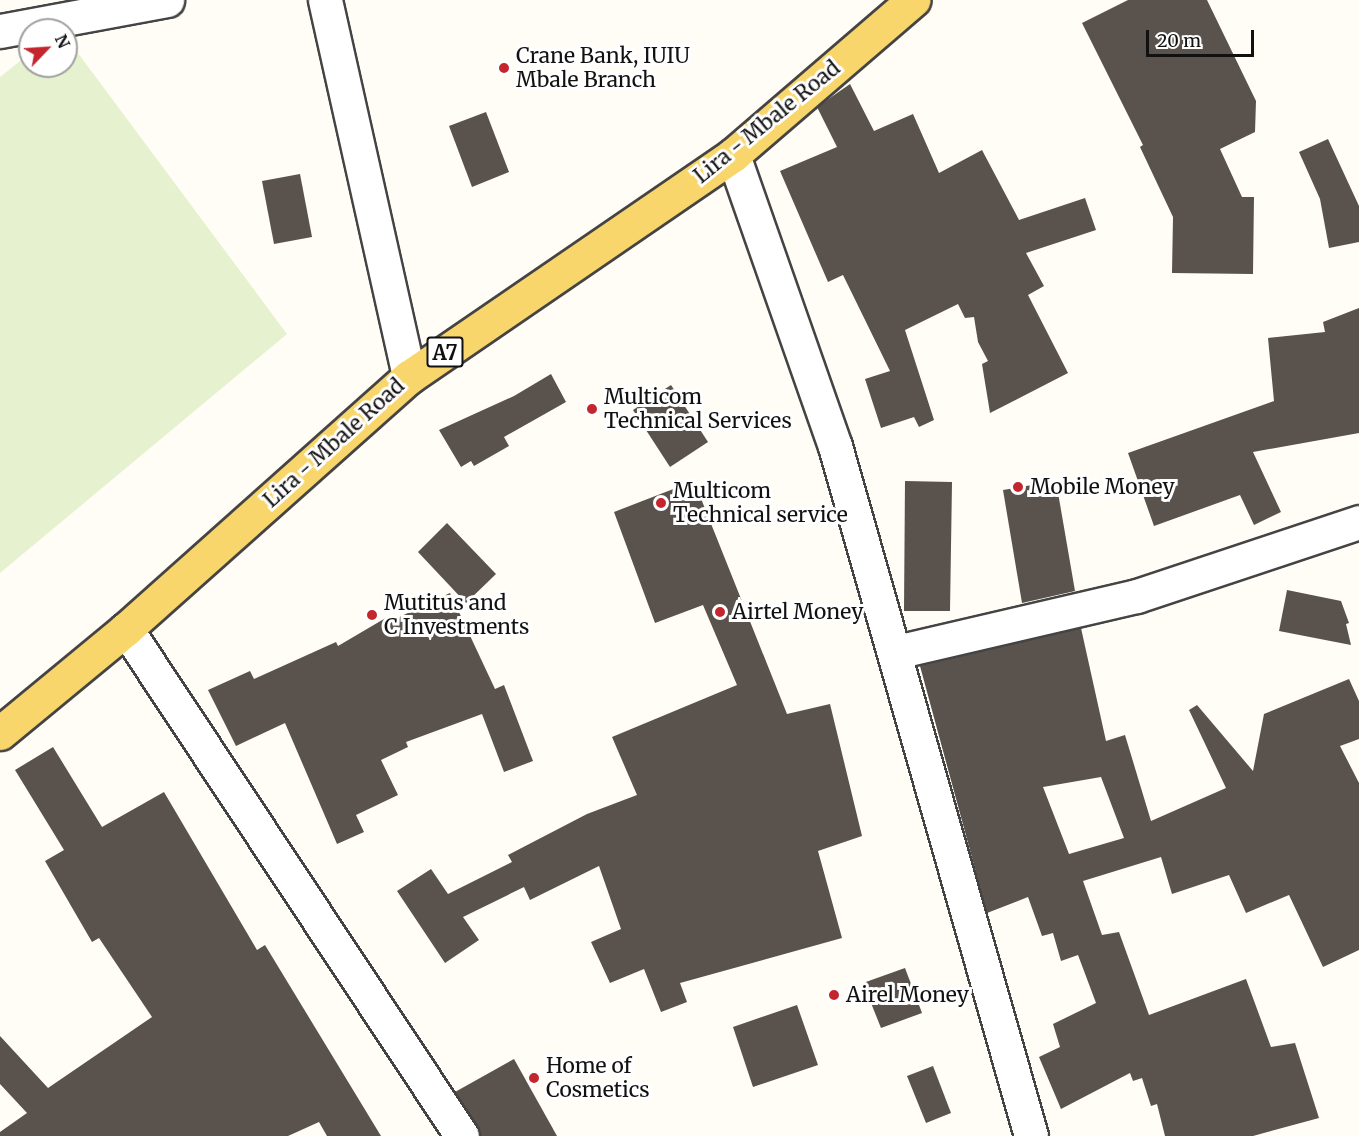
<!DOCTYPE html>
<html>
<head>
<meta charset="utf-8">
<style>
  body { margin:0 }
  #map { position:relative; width:1359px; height:1136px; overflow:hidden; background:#fffdf5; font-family:Merriweather,serif }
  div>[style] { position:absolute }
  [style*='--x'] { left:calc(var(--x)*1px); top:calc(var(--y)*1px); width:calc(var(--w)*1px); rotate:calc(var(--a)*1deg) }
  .pitch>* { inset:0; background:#e6f2cf }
  .building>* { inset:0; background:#5a524d }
  .roads { filter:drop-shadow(2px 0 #444) drop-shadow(-2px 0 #444) drop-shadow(0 2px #444) drop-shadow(0 -2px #444) }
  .street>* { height:33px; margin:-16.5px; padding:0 16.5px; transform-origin:16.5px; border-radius:16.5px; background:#fff }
  .primary>* { height:33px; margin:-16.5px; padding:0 16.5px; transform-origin:16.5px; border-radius:16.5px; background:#f9d66b }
  .dots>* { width:16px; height:16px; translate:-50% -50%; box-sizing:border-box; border:3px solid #fff; border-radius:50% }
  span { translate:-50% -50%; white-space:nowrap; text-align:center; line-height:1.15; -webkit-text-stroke:6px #fff; paint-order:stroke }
  .shield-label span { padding:2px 4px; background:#fff; border:2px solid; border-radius:4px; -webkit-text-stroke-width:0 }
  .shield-label { font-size:20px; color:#111; font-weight:700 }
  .poi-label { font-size:21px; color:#111 }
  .left { translate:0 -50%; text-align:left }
  .street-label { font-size:21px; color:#111 }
  .north { position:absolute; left:18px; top:18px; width:60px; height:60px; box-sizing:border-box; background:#fff; border:2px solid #a0a0a0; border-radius:50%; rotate:65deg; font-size:16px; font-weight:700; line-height:24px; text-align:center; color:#111 }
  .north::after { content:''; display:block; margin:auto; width:21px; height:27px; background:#c4262e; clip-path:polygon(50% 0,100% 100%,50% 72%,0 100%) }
  .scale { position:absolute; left:1146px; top:30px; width:108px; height:27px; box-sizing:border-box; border:3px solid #111; border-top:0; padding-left:8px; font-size:18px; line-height:21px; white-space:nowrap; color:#111; -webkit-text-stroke:4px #fff; paint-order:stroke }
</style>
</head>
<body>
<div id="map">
  <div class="pitch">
    <i style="clip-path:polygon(66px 37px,287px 334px,0 573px,0 77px,30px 53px,30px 66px,66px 66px)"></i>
  </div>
  <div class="building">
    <i style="clip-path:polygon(1128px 0,1207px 0,1256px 101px,1255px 132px,1220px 149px,1242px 197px,1254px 197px,1253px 274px,1172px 273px,1173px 217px,1140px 147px,1143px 145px,1082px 23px)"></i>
    <i style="clip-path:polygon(850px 84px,874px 131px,913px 114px,939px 173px,982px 150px,1019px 220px,1085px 198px,1096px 230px,1026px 253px,1044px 286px,1028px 295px,1068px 373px,990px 413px,982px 364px,988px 361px,978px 342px,974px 317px,965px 318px,958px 304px,905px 330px,934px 420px,919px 427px,914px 417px,881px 428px,865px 379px,890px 371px,843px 275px,828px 282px,780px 171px,837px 147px,817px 107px)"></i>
    <i style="clip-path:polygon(486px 112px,509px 172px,472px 187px,449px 126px)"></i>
    <i style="clip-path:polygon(1328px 139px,1359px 206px,1359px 242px,1329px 248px,1320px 199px,1299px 152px)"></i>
    <i style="clip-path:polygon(300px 174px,312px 237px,274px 244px,262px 181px)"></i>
    <i style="clip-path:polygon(1359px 308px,1359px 433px,1253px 452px,1281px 512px,1254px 525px,1240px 495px,1154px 526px,1128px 453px,1274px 401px,1268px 338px,1325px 332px,1323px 322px)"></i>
    <i style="clip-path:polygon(551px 374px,566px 402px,504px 437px,509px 446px,474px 466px,471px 461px,461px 467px,439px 430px,514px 396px)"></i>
    <i style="clip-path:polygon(671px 385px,708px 442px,670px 467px,633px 410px)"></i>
    <i style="clip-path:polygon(694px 481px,787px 714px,830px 704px,862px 836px,818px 851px,842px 938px,680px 983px,687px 1002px,661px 1012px,644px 969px,610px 983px,591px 942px,621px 929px,599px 866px,530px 900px,524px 887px,463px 917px,479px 940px,445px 963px,397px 891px,431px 869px,448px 894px,512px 862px,508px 855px,587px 814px,637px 795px,612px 737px,737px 685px,703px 605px,655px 623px,614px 512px)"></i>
    <i style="clip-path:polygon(905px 481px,952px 482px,950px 611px,904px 611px)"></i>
    <i style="clip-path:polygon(1056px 481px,1075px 591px,1022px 603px,1003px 490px)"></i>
    <i style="clip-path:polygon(447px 523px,496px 574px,466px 603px,418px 552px)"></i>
    <i style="clip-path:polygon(1287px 590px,1341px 601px,1349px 623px,1346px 624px,1351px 645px,1279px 631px)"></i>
    <i style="clip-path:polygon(450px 593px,495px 689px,504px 685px,533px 761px,504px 772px,482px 714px,406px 742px,408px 747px,381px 760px,398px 795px,356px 815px,364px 832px,337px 844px,285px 723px,236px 746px,208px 690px,250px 671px,254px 679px,336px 642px,338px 646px,389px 616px,391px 621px)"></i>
    <i style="clip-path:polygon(evenodd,1081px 628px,1106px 741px,1125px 735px,1151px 821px,1226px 788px,1189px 710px,1197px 705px,1253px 771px,1264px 714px,1349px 679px,1359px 701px,1359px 739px,1340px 746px,1359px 783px,1359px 950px,1323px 967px,1289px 895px,1246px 913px,1229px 875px,1172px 894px,1161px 857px,1083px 881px,1102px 935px,1119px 932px,1149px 1015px,1246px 979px,1271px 1047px,1295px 1043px,1319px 1118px,1253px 1136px,1165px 1136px,1157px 1104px,1151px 1106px,1142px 1078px,1133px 1081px,1130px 1073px,1061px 1109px,1039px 1057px,1060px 1047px,1053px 1024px,1096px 1003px,1078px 955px,1061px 961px,1053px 933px,1042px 936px,1028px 897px,987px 913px,920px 666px,1081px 628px,1101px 777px,1124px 838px,1069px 854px,1043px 787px,1101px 777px)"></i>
    <i style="clip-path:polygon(53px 747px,102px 827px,164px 792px,257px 950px,265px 945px,381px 1136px,327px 1136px,319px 1122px,288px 1136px,0 1136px,0 1132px,27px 1113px,0 1084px,0 1036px,48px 1088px,152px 1017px,99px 938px,92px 942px,45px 861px,64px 850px,15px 770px)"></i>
    <i style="clip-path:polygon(905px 968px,922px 1013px,881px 1028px,863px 983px)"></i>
    <i style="clip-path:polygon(797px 1005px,818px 1065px,753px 1087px,733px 1027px)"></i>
    <i style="clip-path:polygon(514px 1059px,557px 1136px,481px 1136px,455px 1092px)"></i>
    <i style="clip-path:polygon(933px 1066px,951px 1113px,926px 1123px,907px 1076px)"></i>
  </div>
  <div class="roads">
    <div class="street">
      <i style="--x:325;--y:0;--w:386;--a:77.4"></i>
      <i style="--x:0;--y:31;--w:170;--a:-10.5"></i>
      <i style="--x:733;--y:155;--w:308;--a:70.7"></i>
      <i style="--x:835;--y:446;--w:717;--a:74.14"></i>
      <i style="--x:126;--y:629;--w:608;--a:56.47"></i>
      <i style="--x:896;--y:652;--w:247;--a:-13.1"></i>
      <i style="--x:1137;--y:596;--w:234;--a:-18.4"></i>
    </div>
    <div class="primary">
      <i style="--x:0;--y:733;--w:163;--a:-39.5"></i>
      <i style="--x:126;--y:629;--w:379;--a:-41.7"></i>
      <i style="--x:409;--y:377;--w:393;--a:-34.4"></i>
      <i style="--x:733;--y:155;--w:238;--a:-40.7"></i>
    </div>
  </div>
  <div class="dots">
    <i style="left:504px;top:68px;background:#c4262e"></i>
    <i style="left:592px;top:409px;background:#c4262e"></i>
    <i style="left:1018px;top:487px;background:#c4262e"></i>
    <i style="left:661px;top:503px;background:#c4262e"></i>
    <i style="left:720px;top:612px;background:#c4262e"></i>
    <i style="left:372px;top:615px;background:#c4262e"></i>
    <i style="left:834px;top:995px;background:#c4262e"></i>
    <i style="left:534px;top:1078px;background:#c4262e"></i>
  </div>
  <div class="shield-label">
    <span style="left:445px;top:352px">A7</span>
  </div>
  <div class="poi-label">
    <span class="left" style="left:516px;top:68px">Crane Bank, IUIU<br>Mbale Branch</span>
    <span class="left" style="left:604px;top:409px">Multicom<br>Technical Services</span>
    <span class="left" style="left:1030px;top:487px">Mobile Money</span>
    <span class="left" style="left:673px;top:503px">Multicom<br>Technical service</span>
    <span class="left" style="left:384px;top:615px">Mutitus and<br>C Investments</span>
    <span class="left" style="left:732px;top:612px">Airtel Money</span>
    <span class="left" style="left:846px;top:995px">Airel Money</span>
    <span class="left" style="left:546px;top:1078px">Home of<br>Cosmetics</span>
  </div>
  <div class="street-label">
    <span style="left:767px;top:122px;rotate:-39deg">Lira - Mbale Road</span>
    <span style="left:334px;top:443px;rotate:-42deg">Lira - Mbale Road</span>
  </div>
  <div class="north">N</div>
  <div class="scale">20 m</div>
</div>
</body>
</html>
